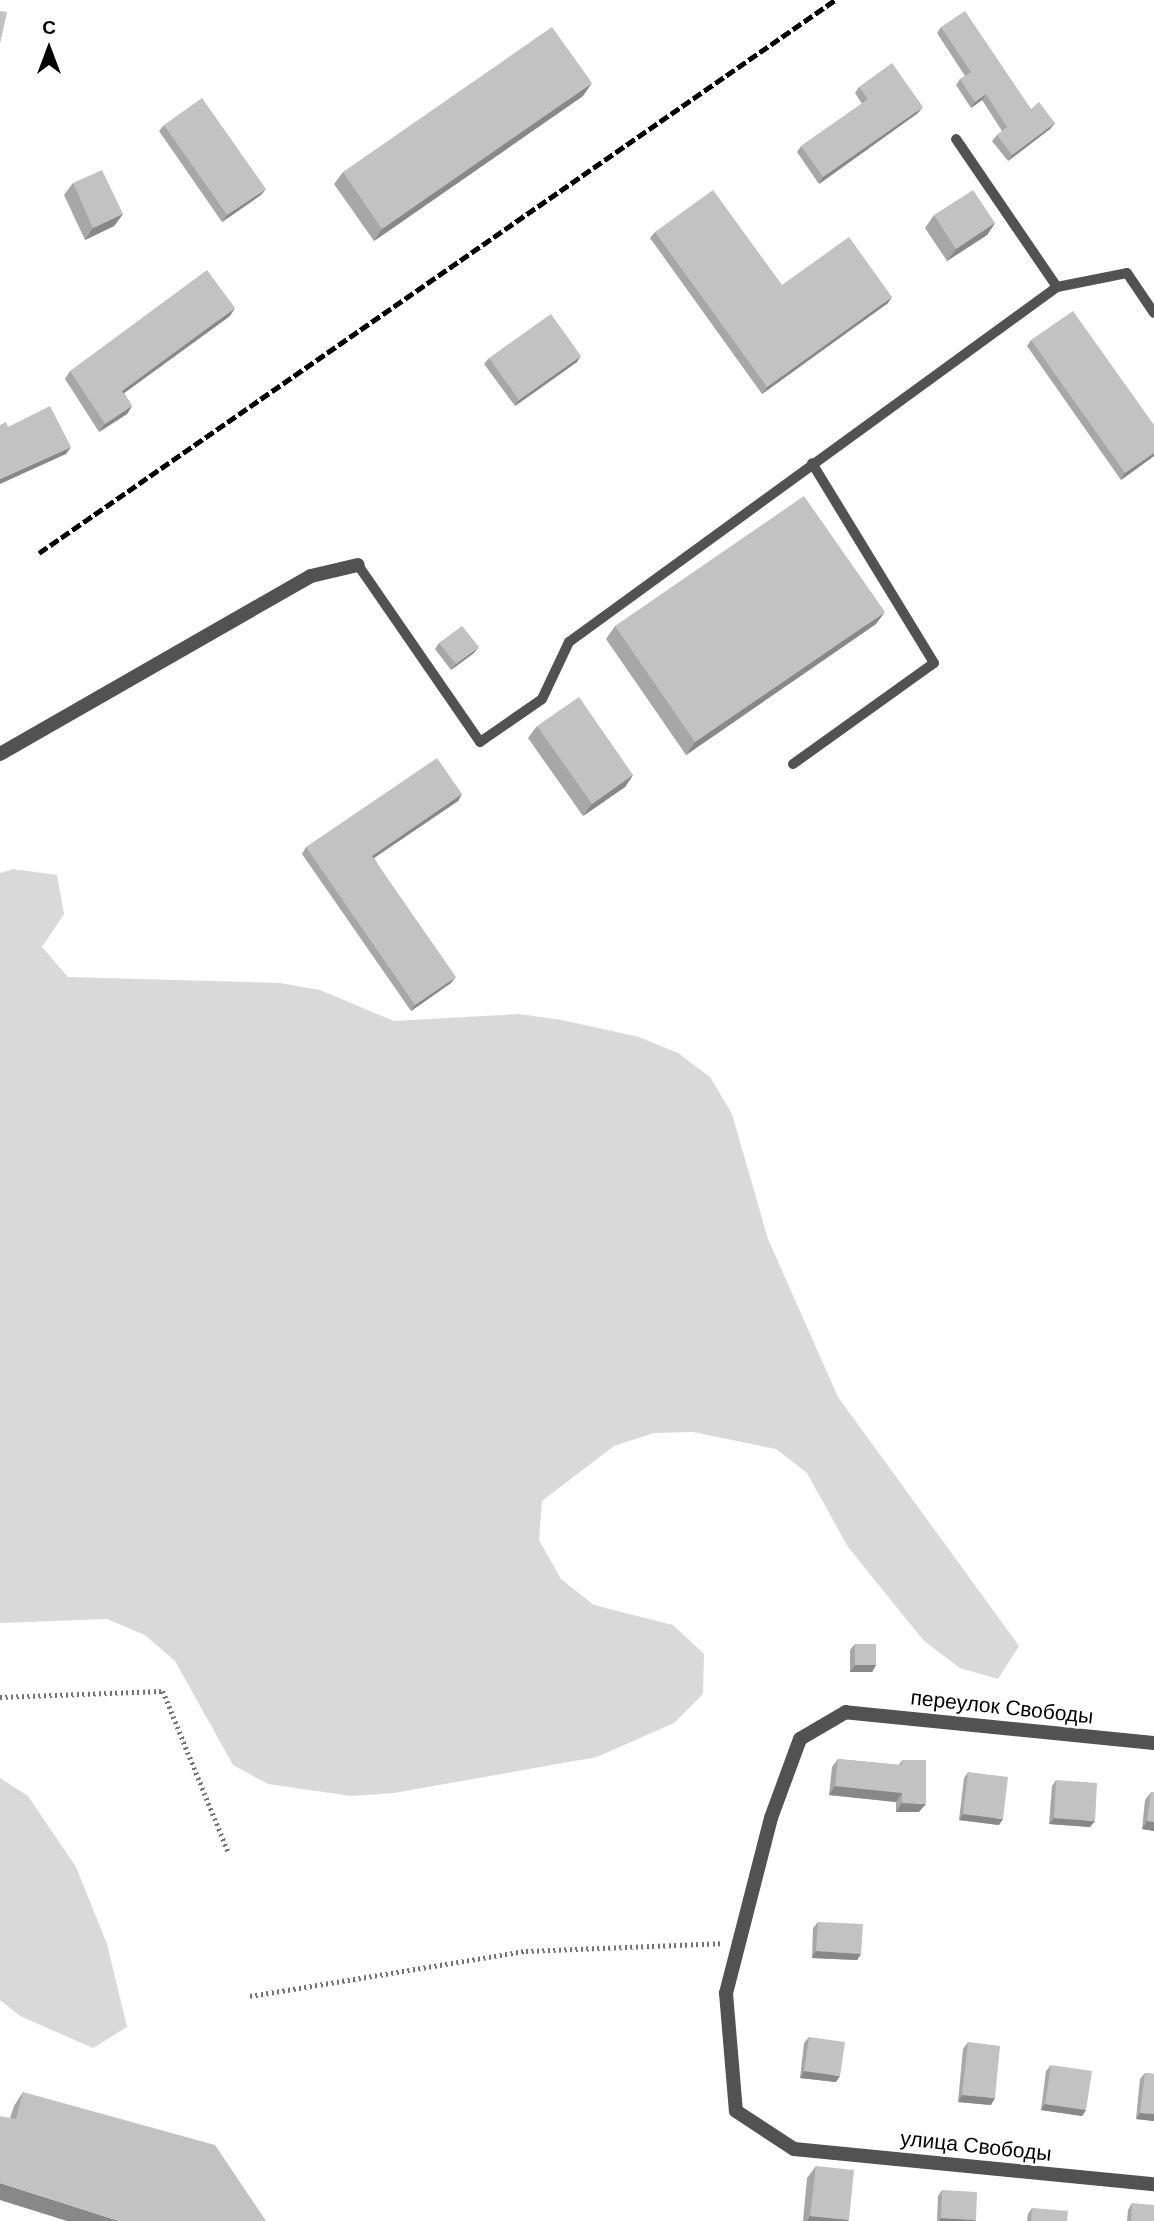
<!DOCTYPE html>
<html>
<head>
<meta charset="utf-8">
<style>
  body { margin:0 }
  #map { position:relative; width:1154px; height:2221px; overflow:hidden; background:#fff; font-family:"DM Sans",sans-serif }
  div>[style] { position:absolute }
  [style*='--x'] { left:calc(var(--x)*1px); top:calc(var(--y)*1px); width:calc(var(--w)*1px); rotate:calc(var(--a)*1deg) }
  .green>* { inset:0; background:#d9d9d9 }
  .path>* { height:4.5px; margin-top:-2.25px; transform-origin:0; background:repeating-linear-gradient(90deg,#747474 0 2px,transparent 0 5.5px) }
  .lane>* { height:10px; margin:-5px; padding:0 5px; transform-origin:5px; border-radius:5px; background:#525252 }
  .street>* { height:14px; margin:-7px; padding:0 7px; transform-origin:7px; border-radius:7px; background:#525252 }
  .rail>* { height:5px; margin-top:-2.5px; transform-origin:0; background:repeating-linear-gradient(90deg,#000 0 10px,transparent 0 13.5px) }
  .wall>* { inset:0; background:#a7a7a7 }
  .shaded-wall>* { inset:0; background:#888 }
  .building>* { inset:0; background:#c2c2c2 }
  span { translate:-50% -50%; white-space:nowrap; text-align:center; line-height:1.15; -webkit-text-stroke:5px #fff; paint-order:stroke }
  .street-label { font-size:21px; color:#000 }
  .north { position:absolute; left:14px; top:14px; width:70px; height:70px; -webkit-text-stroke:5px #fff; paint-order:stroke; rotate:0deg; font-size:19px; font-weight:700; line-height:28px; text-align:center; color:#000 }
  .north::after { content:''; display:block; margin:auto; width:24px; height:32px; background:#000; clip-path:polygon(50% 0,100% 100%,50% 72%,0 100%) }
</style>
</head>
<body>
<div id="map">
  <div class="green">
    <i style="clip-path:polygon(13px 869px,57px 875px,64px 914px,42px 947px,68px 977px,280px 983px,320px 990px,394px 1021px,519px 1014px,562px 1020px,639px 1037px,678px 1053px,710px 1077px,732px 1114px,768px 1239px,838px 1397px,1019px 1646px,998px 1679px,960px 1668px,924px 1641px,848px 1547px,807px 1473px,776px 1449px,693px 1432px,654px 1433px,614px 1446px,542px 1501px,539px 1540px,561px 1579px,594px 1605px,673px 1625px,704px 1654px,703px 1694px,674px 1723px,597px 1757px,394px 1793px,351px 1796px,268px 1784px,233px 1765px,175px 1661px,145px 1635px,107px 1619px,0 1623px,0 873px)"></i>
    <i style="clip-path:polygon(0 1778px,28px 1796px,76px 1867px,107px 1944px,127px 2027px,93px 2048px,20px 2016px,0 2000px)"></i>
  </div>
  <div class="path">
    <i style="--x:0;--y:1697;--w:163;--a:-2.1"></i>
    <i style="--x:163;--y:1691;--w:173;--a:67.9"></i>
    <i style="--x:250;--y:1996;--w:280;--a:-9.3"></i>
    <i style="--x:526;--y:1951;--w:195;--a:-2.3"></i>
  </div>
  <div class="lane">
    <i style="--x:1057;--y:287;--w:71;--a:-11.3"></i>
    <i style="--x:1127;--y:273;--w:48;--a:56"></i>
    <i style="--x:358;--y:565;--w:215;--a:55.4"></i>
    <i style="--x:480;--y:742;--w:75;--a:-34.7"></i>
    <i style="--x:542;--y:699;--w:63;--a:-64.7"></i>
    <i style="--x:569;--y:642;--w:603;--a:-36.03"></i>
    <i style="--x:1057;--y:287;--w:179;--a:-124.3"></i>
    <i style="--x:793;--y:764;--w:173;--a:-35.6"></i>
    <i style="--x:934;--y:663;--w:234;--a:-121.4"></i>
  </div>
  <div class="street">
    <i style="--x:0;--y:754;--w:358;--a:-29.8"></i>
    <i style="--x:311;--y:576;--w:48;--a:-13.2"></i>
    <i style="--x:1154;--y:1743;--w:310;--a:-174.3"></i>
    <i style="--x:846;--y:1712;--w:53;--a:149.6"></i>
    <i style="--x:800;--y:1739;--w:84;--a:110.2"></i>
    <i style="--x:771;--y:1818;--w:181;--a:104.4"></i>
    <i style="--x:726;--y:1993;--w:118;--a:85.2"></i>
    <i style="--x:736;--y:2111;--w:69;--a:33.2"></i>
    <i style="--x:794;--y:2149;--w:362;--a:5.6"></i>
  </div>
  <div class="rail">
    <i style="--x:39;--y:553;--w:969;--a:-34.79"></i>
  </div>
  <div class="wall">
    <i style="clip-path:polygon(941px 27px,1031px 109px,1055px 123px,1050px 129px,1008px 161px,992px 141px,997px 135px,1002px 131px,982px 100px,971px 108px,956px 85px,960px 79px,965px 76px,937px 33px)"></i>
    <i style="clip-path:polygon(859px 87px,918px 113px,819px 184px,797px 152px,801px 146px,862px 104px,855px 93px)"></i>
    <i style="clip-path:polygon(583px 96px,374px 241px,334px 184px,343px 172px)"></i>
    <i style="clip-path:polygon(164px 125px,261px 195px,222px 222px,159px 131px)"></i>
    <i style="clip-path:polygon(73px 183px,123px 214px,114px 226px,85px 240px,64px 195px)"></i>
    <i style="clip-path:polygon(934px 215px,995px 223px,987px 235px,947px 261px,925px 228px)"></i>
    <i style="clip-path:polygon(655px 232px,782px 285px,888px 303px,762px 394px,650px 238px)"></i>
    <i style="clip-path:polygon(230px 316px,124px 393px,132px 406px,127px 414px,99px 432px,65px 379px,70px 371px)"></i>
    <i style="clip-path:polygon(1031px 340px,1154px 425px,1154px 456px,1121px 480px,1027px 346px)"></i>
    <i style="clip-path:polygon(489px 358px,577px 362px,515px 406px,484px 364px)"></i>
    <i style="clip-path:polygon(876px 624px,686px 755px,606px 639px,615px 626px)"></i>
    <i style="clip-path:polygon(439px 643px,474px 653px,451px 670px,435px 649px)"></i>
    <i style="clip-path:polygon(537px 726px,633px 775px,625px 787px,583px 816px,528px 738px)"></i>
    <i style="clip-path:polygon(462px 794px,458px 801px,374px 858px,451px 983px,411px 1011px,302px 854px,306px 847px)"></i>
    <i style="clip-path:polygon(855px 1644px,876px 1665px,872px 1672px,850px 1672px,850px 1650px)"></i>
    <i style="clip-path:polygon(838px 1759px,899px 1765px,902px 1760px,919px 1812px,896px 1812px,896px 1802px,829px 1795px,832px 1767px)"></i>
    <i style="clip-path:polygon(968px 1772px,999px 1825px,959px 1820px,964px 1778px)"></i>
    <i style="clip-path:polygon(1056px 1780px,1090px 1827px,1049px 1824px,1052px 1786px)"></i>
    <i style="clip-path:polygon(1151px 1792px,1154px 1792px,1154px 1831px,1142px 1829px,1145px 1800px)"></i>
    <i style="clip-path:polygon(818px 1922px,861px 1954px,857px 1960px,812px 1958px,813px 1928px)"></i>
    <i style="clip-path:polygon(809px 2037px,836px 2082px,800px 2078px,804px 2043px)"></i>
    <i style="clip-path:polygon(968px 2042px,991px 2105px,958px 2102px,963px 2049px)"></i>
    <i style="clip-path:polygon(1051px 2065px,1086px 2110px,1082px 2116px,1041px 2110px,1046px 2071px)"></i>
    <i style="clip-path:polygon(1145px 2073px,1154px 2074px,1154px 2121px,1136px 2119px,1140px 2079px)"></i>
    <i style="clip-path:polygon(23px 2092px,266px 2221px,10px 2118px,14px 2106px)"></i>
    <i style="clip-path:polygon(816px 2166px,848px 2221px,803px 2221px,807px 2178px)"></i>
    <i style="clip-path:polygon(942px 2190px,975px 2221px,937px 2221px,938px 2196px)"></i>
    <i style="clip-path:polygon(1132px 2203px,1154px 2221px,1127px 2221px,1128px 2210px)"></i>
    <i style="clip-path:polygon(1032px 2208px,1067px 2221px,1027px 2221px,1028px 2214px)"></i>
  </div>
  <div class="shaded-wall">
    <i style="clip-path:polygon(592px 83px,583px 96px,374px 241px,382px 229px)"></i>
    <i style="clip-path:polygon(986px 94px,982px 100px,971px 108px,975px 102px)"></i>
    <i style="clip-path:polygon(923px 107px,918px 113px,819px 184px,823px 177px)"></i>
    <i style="clip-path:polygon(1055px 123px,1050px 129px,1008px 161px,1012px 155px)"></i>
    <i style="clip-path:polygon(266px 189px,261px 195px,222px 222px,227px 215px)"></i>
    <i style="clip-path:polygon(123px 214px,114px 226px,85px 240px,93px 228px)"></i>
    <i style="clip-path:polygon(995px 223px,987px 235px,947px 261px,956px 249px)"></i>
    <i style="clip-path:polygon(892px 297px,888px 303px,762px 394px,767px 387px)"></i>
    <i style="clip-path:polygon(235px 308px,230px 316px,116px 399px,122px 391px)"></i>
    <i style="clip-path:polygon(581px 356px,577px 362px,515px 406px,519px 400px)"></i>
    <i style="clip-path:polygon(132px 406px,127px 414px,99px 432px,105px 424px)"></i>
    <i style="clip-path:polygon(71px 447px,66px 454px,0 484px,0 479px)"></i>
    <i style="clip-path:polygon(1154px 453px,1154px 456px,1121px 480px,1125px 473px)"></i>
    <i style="clip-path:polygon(885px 612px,876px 624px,686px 755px,695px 742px)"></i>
    <i style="clip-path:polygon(479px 647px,474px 653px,451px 670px,456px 664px)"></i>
    <i style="clip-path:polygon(633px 775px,625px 787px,583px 816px,592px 804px)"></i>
    <i style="clip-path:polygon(462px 794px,458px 801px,368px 862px,372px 856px)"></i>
    <i style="clip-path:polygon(456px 977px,451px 983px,411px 1011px,415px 1005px)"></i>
    <i style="clip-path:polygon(855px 1665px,876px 1665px,872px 1672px,850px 1672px)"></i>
    <i style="clip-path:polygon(835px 1786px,902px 1793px,896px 1802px,829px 1795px)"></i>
    <i style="clip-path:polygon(902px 1803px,926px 1804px,919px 1812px,896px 1812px)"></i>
    <i style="clip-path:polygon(963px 1814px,1003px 1819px,999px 1825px,959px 1820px)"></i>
    <i style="clip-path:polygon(1054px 1818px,1095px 1821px,1090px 1827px,1049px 1824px)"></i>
    <i style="clip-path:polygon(1147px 1821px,1154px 1822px,1154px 1831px,1142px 1829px)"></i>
    <i style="clip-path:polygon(816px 1951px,861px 1954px,857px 1960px,812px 1958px)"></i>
    <i style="clip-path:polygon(804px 2071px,840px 2076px,836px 2082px,800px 2078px)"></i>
    <i style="clip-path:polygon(962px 2095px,995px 2098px,991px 2105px,958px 2102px)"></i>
    <i style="clip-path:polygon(1045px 2104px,1086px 2110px,1082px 2116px,1041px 2110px)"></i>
    <i style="clip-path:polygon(1140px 2113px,1154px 2114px,1154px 2121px,1136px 2119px)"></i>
    <i style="clip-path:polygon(0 2183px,119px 2221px,67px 2221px,0 2200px)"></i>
    <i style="clip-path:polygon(810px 2216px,849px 2220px,848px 2221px,807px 2221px)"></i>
    <i style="clip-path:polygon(941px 2218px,976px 2220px,975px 2221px,939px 2221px)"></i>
  </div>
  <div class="building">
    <i style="clip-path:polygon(0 11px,7px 12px,0 44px)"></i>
    <i style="clip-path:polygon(965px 11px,1031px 109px,1039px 102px,1055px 123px,1012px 155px,997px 135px,1007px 127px,986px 94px,975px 102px,960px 79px,971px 72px,941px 27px)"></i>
    <i style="clip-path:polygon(552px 27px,592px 83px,382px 229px,343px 172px)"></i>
    <i style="clip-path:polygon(892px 63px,923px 107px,823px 177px,801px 146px,868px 99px,859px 87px)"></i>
    <i style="clip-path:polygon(202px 98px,266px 189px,227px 215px,164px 125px)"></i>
    <i style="clip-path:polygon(102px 170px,123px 214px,93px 228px,73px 183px)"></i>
    <i style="clip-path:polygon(713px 190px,782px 285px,849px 237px,892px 297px,767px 387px,655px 232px)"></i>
    <i style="clip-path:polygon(973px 190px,995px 223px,956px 249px,934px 215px)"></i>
    <i style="clip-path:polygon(207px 270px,235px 308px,122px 391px,132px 406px,105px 424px,70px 371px)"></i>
    <i style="clip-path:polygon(1073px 311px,1154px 425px,1154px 453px,1125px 473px,1031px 340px)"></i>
    <i style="clip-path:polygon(551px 314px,581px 356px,519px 400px,489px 358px)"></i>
    <i style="clip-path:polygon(50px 406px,71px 447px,0 479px,0 425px,6px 422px,8px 427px)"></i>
    <i style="clip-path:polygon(804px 496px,885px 612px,695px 742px,615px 626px)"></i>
    <i style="clip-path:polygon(462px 626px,479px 647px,456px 664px,439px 643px)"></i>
    <i style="clip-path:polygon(579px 697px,633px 775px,592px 804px,537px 726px)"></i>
    <i style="clip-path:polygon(437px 758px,462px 794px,372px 856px,456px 977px,415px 1005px,306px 847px)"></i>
    <i style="clip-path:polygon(855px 1644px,876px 1644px,876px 1665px,855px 1665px)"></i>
    <i style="clip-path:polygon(838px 1759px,902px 1765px,902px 1760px,926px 1760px,926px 1804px,902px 1803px,902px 1793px,835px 1786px)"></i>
    <i style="clip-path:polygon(968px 1772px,1008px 1777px,1003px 1819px,963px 1814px)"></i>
    <i style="clip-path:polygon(1056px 1780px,1097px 1783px,1095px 1821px,1054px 1818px)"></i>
    <i style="clip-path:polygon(1151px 1792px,1154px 1792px,1154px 1822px,1147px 1821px)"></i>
    <i style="clip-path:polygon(818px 1922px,863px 1924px,861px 1954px,816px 1951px)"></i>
    <i style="clip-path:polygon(809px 2037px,845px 2042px,840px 2076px,804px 2071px)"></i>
    <i style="clip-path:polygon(968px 2042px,1000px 2046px,995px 2098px,962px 2095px)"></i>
    <i style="clip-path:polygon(1051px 2065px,1092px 2071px,1086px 2110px,1045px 2104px)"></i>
    <i style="clip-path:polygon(1145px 2073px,1154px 2074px,1154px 2114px,1140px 2113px)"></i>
    <i style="clip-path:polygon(23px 2092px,215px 2145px,266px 2221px,119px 2221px,0 2183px,0 2116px,16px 2119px)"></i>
    <i style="clip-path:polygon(816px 2166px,854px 2170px,849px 2220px,810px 2216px)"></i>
    <i style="clip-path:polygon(942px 2190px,977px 2192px,976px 2220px,941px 2218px)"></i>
    <i style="clip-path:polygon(1132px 2203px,1154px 2205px,1154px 2221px,1131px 2221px)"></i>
    <i style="clip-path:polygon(1032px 2208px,1068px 2211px,1067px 2221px,1031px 2221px)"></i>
  </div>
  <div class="street-label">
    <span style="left:1002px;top:1707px;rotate:6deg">переулок Свободы</span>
    <span style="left:976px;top:2146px;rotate:6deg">улица Свободы</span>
  </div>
  <div class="north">С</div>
</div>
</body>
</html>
